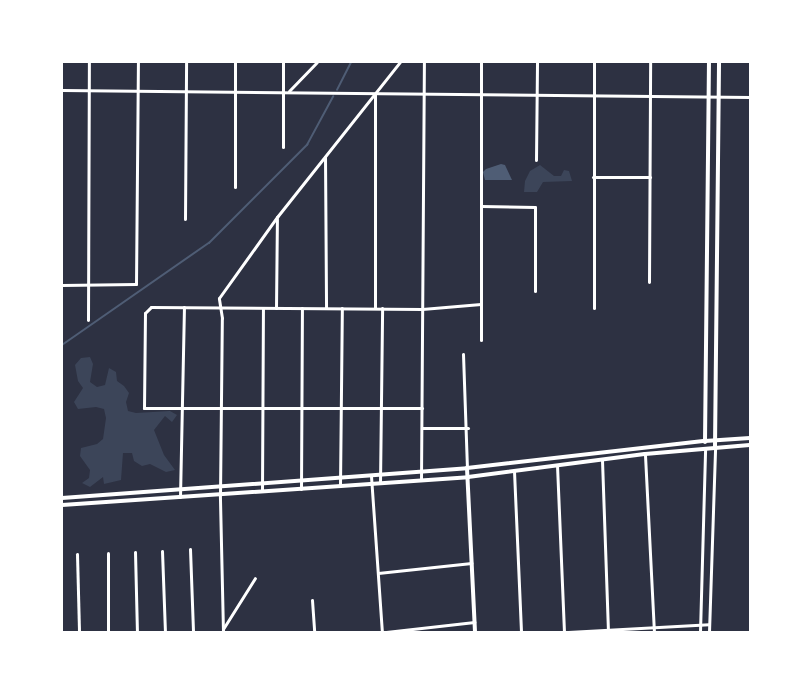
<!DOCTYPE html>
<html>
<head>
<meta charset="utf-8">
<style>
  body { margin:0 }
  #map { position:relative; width:812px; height:694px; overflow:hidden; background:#2d3142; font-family:Mulish,sans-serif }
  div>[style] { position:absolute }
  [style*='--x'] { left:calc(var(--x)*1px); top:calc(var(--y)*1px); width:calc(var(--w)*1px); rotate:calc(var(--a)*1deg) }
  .green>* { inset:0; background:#3c4559 }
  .water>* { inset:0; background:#4f5d75 }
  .stream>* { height:1.5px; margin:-0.75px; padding:0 0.75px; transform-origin:0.75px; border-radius:0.75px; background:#4f5d75 }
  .minor>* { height:3px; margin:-1.5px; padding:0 1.5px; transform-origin:1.5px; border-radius:1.5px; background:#fff }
  .tertiary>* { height:4px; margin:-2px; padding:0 2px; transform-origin:2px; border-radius:2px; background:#fff }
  span { translate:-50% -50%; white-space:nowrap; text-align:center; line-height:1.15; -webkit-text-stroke:6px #fff; paint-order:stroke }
  .frame { position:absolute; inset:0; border:63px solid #fff; pointer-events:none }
</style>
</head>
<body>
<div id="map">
  <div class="green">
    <i style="clip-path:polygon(540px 165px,554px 176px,561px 176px,564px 170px,569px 171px,572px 181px,543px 182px,537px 192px,524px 192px,525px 181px,530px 171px)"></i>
    <i style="clip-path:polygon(90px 357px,93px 364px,90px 382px,97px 387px,105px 385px,109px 368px,116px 372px,117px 381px,124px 386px,129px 393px,126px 402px,128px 411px,136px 413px,170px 411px,177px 415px,172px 422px,165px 416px,154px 430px,164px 455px,175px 470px,166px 472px,150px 464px,142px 466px,134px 461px,132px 453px,123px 453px,121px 480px,104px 484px,103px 477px,90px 487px,82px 483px,89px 478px,90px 470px,80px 456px,81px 448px,97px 444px,103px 439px,106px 418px,104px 409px,96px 407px,78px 409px,74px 402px,83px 388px,78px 381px,75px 365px,81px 358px)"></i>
  </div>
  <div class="water">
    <i style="clip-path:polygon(501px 164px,505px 165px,512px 180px,485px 180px,483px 172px,486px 169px)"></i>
  </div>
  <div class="stream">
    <i style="--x:337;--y:90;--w:31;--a:-63"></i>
    <i style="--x:62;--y:345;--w:179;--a:-34.8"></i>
    <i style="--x:209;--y:243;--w:139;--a:-45"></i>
    <i style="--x:307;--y:145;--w:55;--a:-61.6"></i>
  </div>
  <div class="minor">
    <i style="--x:594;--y:62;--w:246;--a:90"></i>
    <i style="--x:62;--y:90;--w:688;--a:0.58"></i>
    <i style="--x:289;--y:91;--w:40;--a:-46"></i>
    <i style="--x:283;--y:147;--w:85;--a:-90"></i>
    <i style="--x:325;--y:157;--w:151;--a:89.6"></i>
    <i style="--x:536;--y:160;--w:98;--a:-89.4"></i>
    <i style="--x:593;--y:177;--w:57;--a:0"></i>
    <i style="--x:235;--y:187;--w:125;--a:-90"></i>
    <i style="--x:481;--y:206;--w:54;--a:1.1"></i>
    <i style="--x:535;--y:207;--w:84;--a:90"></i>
    <i style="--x:185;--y:219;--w:157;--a:-89.6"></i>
    <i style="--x:649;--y:282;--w:220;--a:-89.7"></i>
    <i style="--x:62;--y:285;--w:74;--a:-0.8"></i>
    <i style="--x:136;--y:284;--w:222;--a:-89.5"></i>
    <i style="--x:276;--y:308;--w:89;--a:-89.4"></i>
    <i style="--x:375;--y:308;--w:214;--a:-90"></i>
    <i style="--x:88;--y:320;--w:258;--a:-89.8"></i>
    <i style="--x:481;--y:340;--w:278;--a:-90"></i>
    <i style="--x:463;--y:354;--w:114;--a:88"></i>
    <i style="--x:422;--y:408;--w:278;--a:180"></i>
    <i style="--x:144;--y:408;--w:95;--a:-89.4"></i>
    <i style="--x:145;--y:313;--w:8;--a:-45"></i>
    <i style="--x:151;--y:307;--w:271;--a:0.4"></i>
    <i style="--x:422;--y:309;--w:59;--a:-4.8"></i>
    <i style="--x:422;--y:428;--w:46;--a:0"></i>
    <i style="--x:645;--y:455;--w:177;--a:87.1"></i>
    <i style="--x:602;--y:460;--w:172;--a:88"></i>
    <i style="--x:557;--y:465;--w:167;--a:87.6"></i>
    <i style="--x:514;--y:471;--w:161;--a:87.5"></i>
    <i style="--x:371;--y:476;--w:156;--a:86"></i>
    <i style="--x:421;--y:480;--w:418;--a:-89.6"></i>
    <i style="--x:380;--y:483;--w:175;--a:-89.3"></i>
    <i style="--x:340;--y:486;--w:178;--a:-89.4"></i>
    <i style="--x:301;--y:489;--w:181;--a:-89.7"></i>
    <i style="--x:262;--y:491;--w:183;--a:-89.7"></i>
    <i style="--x:180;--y:497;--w:190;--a:-88.8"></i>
    <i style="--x:190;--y:549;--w:83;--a:87.9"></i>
    <i style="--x:162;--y:551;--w:81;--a:87.9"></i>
    <i style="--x:135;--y:552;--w:80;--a:88.6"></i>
    <i style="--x:108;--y:553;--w:79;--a:90"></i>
    <i style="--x:77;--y:554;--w:78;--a:88.5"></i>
    <i style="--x:378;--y:573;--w:94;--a:-6.1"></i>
    <i style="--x:312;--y:600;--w:32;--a:86"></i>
    <i style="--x:223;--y:629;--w:60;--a:-57.9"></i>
    <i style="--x:223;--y:632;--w:137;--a:-91.3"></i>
    <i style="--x:220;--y:495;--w:177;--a:-89.4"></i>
    <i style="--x:222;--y:318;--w:20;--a:-99"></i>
    <i style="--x:219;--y:298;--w:100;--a:-54.4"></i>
    <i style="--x:277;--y:217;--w:198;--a:-51.6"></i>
    <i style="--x:386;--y:632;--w:89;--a:-6.5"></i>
    <i style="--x:568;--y:632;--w:141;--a:-3.2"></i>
    <i style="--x:700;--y:632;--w:184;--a:-88.4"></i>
    <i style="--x:709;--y:632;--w:184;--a:-88.1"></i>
  </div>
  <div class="tertiary">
    <i style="--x:705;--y:442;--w:380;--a:-89.4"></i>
    <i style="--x:715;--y:447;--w:385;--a:-89.4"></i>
    <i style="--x:467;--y:468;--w:164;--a:87.2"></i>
    <i style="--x:62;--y:498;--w:406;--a:-4.2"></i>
    <i style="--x:467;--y:468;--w:240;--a:-6.5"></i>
    <i style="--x:705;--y:441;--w:45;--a:-3.8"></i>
    <i style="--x:62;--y:505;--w:407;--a:-3.9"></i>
    <i style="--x:468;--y:477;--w:178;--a:-7.4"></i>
    <i style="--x:645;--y:454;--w:105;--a:-4.9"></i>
  </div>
  <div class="frame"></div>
</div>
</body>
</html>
